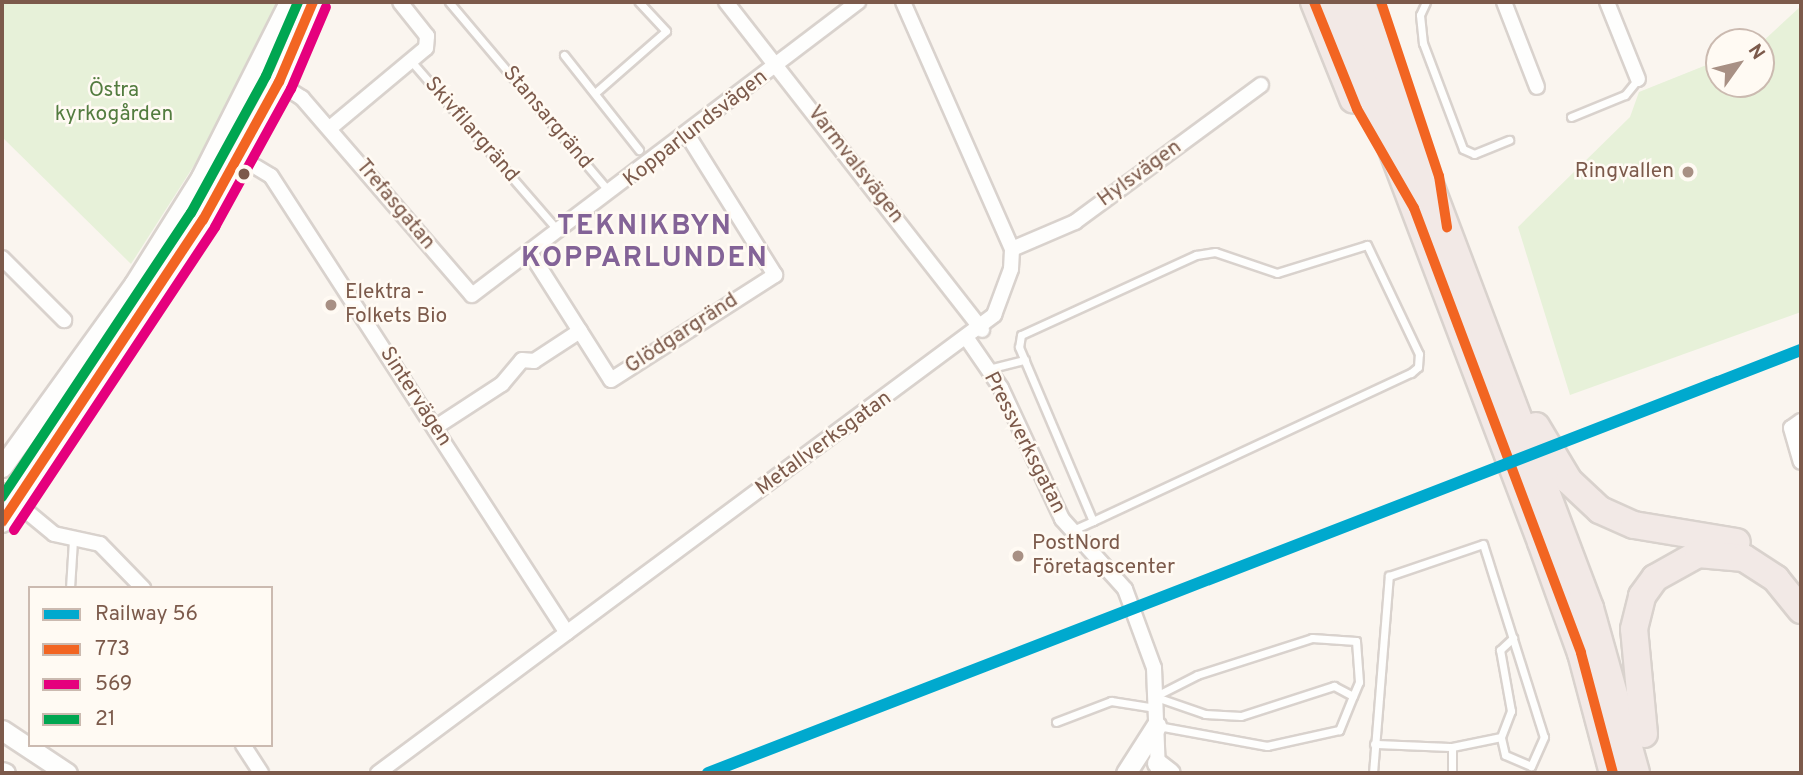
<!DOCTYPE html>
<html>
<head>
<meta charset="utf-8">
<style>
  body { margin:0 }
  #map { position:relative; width:1803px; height:775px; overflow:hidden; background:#faf5ef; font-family:Overpass,sans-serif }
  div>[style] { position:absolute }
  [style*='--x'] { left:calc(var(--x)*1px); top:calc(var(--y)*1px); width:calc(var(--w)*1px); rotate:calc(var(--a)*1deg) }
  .green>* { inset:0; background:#e7f1d9 }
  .roads { filter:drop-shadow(2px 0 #d9d2cd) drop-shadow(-2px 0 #d9d2cd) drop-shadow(0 2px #d9d2cd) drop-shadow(0 -2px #d9d2cd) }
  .lane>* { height:7px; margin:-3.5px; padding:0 3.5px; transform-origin:3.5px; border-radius:3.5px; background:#fefefd }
  .street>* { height:14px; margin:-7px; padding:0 7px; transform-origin:7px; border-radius:7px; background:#fefefd }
  .secondary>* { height:19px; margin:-9.5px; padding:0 9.5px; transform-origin:9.5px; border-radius:9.5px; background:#fefefd }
  .highway>* { height:26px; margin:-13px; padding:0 13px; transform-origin:13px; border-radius:13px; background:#f2e9e6 }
  .bus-1>* { height:10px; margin:-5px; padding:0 5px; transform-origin:5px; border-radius:5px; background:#f26522 }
  .bus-2>* { height:10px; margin:-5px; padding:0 5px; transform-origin:5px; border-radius:5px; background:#e5007d }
  .bus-3>* { height:10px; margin:-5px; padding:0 5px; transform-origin:5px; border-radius:5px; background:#00a651 }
  .rail-1>* { height:12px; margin:-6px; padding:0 6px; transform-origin:6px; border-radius:6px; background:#00a9ce }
  .dots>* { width:19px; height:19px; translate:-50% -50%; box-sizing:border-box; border:4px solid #fffaf3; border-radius:50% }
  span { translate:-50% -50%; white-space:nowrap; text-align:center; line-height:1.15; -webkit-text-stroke:5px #fffaf3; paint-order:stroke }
  .park-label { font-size:21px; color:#537c3f }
  .street-label { font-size:21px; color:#7c5a4b }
  .poi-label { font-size:21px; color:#7c5a4b }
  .right { translate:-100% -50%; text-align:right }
  .left { translate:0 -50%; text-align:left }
  .district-label { font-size:28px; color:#836397; font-weight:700; letter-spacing:2px }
  .frame { position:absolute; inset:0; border:4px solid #7c5a4b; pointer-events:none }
  .legend { position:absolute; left:28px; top:586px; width:245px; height:161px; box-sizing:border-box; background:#fffaf3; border:2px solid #cbbab0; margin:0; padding:9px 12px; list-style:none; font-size:21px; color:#7c5a4b }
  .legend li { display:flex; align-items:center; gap:14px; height:35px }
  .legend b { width:35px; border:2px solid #cbbab0 }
  .north { position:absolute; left:1705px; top:28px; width:70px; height:70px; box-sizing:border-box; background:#fffaf3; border:2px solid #cbbab0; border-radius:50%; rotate:56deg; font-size:19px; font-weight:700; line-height:28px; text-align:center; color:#7c5a4b }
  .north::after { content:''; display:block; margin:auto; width:24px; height:32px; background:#a89084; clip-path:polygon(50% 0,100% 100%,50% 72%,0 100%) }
</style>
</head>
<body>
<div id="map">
  <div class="green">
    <i style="clip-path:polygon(2px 2px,280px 2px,225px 117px,131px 264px,2px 137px)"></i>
    <i style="clip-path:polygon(1801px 6px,1801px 312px,1570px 395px,1518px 227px,1630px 117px,1639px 92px,1719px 60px,1719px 84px,1761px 84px,1761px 43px)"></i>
  </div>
  <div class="roads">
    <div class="lane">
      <i style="--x:449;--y:2;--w:248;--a:49.8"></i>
      <i style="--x:1426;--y:2;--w:14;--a:115"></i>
      <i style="--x:1420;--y:15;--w:28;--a:84"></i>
      <i style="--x:1423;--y:43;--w:113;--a:69.3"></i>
      <i style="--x:1463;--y:149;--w:12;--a:24"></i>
      <i style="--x:1474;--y:154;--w:38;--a:-22"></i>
      <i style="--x:564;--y:55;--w:121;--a:51.7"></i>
      <i style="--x:411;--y:61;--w:226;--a:49.1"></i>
      <i style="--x:595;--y:93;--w:94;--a:-41.1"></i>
      <i style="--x:666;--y:31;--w:40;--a:-133"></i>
      <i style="--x:1571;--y:117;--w:58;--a:-22.2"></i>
      <i style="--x:1625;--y:95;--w:21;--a:-51"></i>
      <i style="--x:988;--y:369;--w:38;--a:-14"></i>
      <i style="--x:1073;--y:530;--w:22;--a:-24"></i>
      <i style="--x:1093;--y:521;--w:351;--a:-25"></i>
      <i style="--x:1411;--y:373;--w:9;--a:-41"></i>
      <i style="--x:1418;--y:367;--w:13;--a:-86"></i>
      <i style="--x:1419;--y:354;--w:121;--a:-115.5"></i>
      <i style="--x:1367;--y:245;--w:94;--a:162.7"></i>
      <i style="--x:1277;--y:273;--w:65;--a:-161.3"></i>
      <i style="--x:1215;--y:252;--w:19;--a:171"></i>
      <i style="--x:1196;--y:255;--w:192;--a:155.4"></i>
      <i style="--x:1021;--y:335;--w:12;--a:99"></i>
      <i style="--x:1019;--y:347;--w:189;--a:67"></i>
      <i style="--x:70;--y:588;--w:48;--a:-86.4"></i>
      <i style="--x:1156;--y:696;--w:46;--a:-27.1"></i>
      <i style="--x:1197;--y:675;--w:121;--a:-17.8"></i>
      <i style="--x:1312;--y:638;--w:44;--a:3.9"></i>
      <i style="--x:1356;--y:641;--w:41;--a:85.8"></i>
      <i style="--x:1359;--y:682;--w:15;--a:113"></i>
      <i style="--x:1156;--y:697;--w:52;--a:19.1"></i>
      <i style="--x:1205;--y:714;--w:36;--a:3"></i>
      <i style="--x:1241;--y:716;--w:98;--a:-17.9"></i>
      <i style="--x:1334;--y:686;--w:21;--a:28"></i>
      <i style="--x:1353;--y:696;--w:37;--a:112"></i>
      <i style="--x:1339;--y:730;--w:74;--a:167.5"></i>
      <i style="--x:1267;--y:746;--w:111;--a:-169.6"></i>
      <i style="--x:1056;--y:722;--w:59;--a:-20.9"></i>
      <i style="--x:1111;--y:701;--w:45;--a:9"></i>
      <i style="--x:1501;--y:737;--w:28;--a:-69"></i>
      <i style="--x:1511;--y:711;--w:62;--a:-100.2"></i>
      <i style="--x:1500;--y:650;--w:18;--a:-43"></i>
      <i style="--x:1374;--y:744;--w:78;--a:2.2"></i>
      <i style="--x:1373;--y:773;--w:198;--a:-85.4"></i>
      <i style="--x:1389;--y:576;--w:99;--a:-18.8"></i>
      <i style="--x:1483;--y:544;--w:202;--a:72.5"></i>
      <i style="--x:1544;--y:737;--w:32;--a:114"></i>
      <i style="--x:1531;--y:766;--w:28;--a:-157"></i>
      <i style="--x:1505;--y:755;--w:18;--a:-103"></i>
      <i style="--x:1501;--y:737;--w:50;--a:168.5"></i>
      <i style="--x:1452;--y:747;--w:26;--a:90"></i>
    </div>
    <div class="street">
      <i style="--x:726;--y:2;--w:416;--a:52"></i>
      <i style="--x:1504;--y:2;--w:91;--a:68.8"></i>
      <i style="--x:1607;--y:2;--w:83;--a:68.1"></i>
      <i style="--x:259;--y:71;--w:51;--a:32.1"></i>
      <i style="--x:302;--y:98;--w:260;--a:49.2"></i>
      <i style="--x:472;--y:295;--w:485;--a:-37.2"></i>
      <i style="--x:330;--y:128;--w:125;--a:-39.8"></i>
      <i style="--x:426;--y:48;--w:12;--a:-85"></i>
      <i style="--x:427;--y:36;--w:43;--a:-128.5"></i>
      <i style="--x:256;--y:167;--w:17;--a:31"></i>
      <i style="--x:271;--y:176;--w:544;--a:57.07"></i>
      <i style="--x:1012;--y:249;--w:69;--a:-23.2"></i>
      <i style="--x:1075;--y:222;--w:231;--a:-36.4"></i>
      <i style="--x:531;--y:254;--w:149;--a:57.6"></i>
      <i style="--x:611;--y:380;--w:195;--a:-32.6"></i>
      <i style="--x:775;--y:275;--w:166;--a:-122"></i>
      <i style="--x:2;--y:258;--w:88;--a:45"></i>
      <i style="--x:968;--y:340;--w:58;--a:55.5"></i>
      <i style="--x:1001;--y:388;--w:145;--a:65"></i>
      <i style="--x:1062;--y:519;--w:94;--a:48"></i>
      <i style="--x:1125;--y:589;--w:84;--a:69.8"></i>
      <i style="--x:1154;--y:668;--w:104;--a:87.8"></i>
      <i style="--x:1801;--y:421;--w:12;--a:145"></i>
      <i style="--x:1791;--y:428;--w:35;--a:74"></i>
      <i style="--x:436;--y:427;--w:79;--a:-33.1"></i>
      <i style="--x:502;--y:384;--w:31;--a:-50"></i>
      <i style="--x:522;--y:360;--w:12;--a:5"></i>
      <i style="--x:534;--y:361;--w:55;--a:-33.1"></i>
      <i style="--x:2;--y:491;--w:67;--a:39.6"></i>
      <i style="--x:54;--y:534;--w:47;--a:12.3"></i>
      <i style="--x:100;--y:544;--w:62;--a:45.7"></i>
      <i style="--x:243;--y:745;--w:33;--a:57"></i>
      <i style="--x:378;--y:773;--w:768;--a:-36.63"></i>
      <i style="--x:994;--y:315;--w:49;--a:-69.7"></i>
      <i style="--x:1011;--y:269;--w:20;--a:-87"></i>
      <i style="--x:1012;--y:249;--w:270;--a:-113.8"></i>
    </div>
    <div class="secondary">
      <i style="--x:2;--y:467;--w:226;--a:-54.2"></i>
      <i style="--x:134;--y:284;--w:126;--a:-57.9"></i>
      <i style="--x:201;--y:177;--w:196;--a:-63.3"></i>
      <i style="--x:2;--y:522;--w:363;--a:-56.4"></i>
      <i style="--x:203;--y:220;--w:158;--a:-61.2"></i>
      <i style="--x:279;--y:82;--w:87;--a:-67"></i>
      <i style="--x:2;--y:730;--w:78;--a:33.5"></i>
      <i style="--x:1157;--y:763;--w:16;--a:38"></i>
      <i style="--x:2;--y:772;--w:3;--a:18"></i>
      <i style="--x:1126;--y:773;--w:56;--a:-57.4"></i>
    </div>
    <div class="highway">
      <i style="--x:1314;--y:2;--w:105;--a:68.1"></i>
      <i style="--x:1336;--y:2;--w:578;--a:69.21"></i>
      <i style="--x:1541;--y:542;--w:118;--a:70.2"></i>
      <i style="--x:1581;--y:653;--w:124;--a:75.1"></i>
      <i style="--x:1361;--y:2;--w:648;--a:69.3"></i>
      <i style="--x:1590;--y:608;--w:171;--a:74.4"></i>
      <i style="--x:1536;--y:426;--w:64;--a:59"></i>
      <i style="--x:1569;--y:481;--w:42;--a:43.1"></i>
      <i style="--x:1600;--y:510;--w:37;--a:24"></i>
      <i style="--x:1634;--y:525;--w:104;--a:9.4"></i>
      <i style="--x:1644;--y:734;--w:105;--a:-95.4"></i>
      <i style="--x:1634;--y:629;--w:34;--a:-76"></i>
      <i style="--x:1642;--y:596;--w:22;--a:-54"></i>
      <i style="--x:1655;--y:578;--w:49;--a:-29.2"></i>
      <i style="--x:1698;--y:554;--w:46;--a:5"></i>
      <i style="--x:1744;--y:558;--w:38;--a:33"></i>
      <i style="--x:1776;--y:579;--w:40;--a:51"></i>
    </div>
  </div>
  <div class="bus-1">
    <i style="--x:1314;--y:2;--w:115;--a:68.1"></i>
    <i style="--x:1357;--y:109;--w:114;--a:60.1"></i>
    <i style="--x:1414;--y:208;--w:475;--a:69.4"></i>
    <i style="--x:1581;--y:653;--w:124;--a:75.1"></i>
    <i style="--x:1381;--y:2;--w:183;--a:71.6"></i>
    <i style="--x:1439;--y:176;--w:52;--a:81.1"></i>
    <i style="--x:2;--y:522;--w:363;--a:-56.4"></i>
    <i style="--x:203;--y:220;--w:158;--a:-61.2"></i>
    <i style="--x:279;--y:82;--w:87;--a:-67"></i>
  </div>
  <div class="bus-2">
    <i style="--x:14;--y:530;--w:364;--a:-56.4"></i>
    <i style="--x:215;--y:227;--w:158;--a:-61.2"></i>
    <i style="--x:291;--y:89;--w:89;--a:-66.9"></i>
  </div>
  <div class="bus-3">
    <i style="--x:2;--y:497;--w:341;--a:-56.4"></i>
    <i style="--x:191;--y:213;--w:156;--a:-61.3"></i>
    <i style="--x:266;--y:76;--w:81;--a:-66.6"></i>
  </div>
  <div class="rail-1">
    <i style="--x:708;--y:773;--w:1172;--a:-21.16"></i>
  </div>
  <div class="dots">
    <i style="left:1688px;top:172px;background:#a89084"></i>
    <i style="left:244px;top:174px;background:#7c5a4b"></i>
    <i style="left:331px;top:305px;background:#a89084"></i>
    <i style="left:1018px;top:556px;background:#a89084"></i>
  </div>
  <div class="park-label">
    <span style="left:114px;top:103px">Östra<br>kyrkogården</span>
  </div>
  <div class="street-label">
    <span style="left:547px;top:118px;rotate:50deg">Stansargränd</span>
    <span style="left:696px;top:129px;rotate:-38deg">Kopparlundsvägen</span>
    <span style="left:471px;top:130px;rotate:49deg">Skivfilargränd</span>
    <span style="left:855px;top:165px;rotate:52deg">Varmvalsvägen</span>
    <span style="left:1140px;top:174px;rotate:-36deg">Hylsvägen</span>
    <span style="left:395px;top:205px;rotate:50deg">Trefasgatan</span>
    <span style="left:682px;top:334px;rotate:-33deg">Glödgargränd</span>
    <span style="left:415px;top:397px;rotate:57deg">Sintervägen</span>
    <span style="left:1024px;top:443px;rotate:63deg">Pressverksgatan</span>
    <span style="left:824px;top:444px;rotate:-36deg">Metallverksgatan</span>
  </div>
  <div class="poi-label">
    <span class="right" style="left:1674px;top:172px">Ringvallen</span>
    <span class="left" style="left:345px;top:305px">Elektra -<br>Folkets Bio</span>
    <span class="left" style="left:1032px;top:556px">PostNord<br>Företagscenter</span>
  </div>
  <div class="district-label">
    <span style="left:645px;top:243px">TEKNIKBYN<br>KOPPARLUNDEN</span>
  </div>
  <div class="frame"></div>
  <ul class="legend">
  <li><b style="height:9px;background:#00a9ce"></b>Railway 56</li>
  <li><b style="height:9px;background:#f26522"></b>773</li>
  <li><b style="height:9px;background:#e5007d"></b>569</li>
  <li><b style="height:9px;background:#00a651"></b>21</li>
  </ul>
  <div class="north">N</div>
</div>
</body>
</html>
